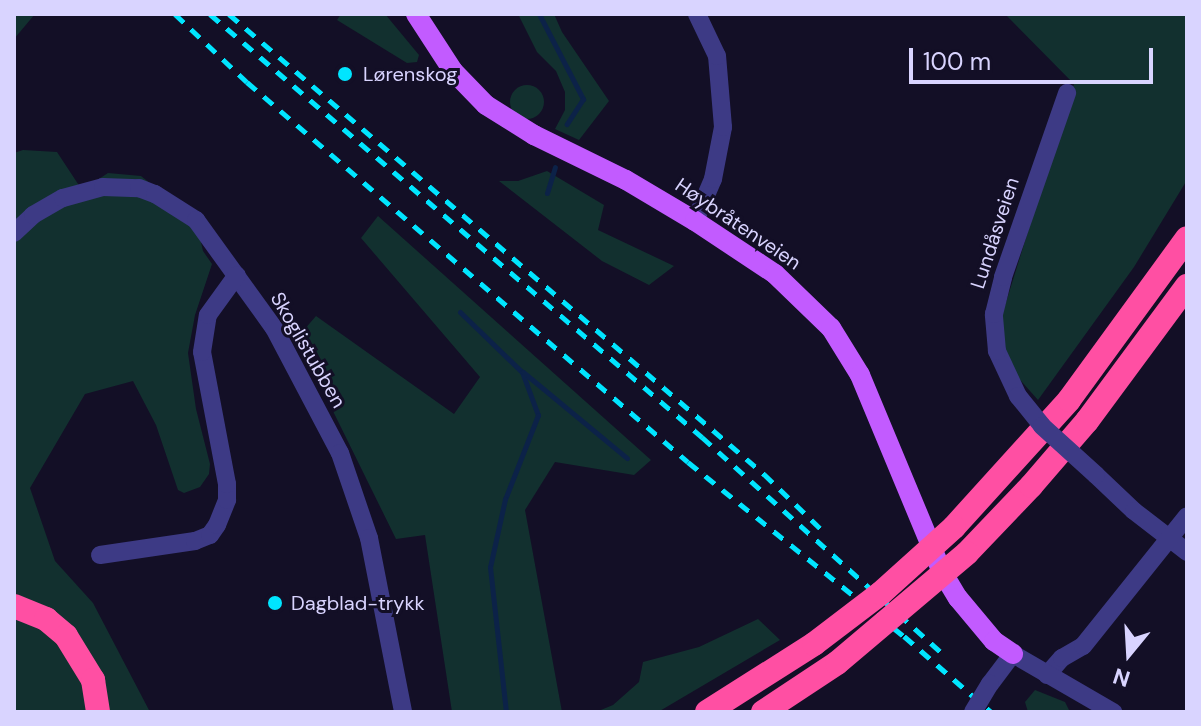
<!DOCTYPE html>
<html>
<head>
<meta charset="utf-8">
<style>
  body { margin:0 }
  #map { position:relative; width:1201px; height:726px; overflow:hidden; background:#130f26; font-family:"DM Sans",sans-serif }
  div>[style] { position:absolute }
  [style*='--x'] { left:calc(var(--x)*1px); top:calc(var(--y)*1px); width:calc(var(--w)*1px); rotate:calc(var(--a)*1deg) }
  .green>* { inset:0; background:#12302f }
  .round { border-radius:50% }
  .stream>* { height:5px; margin:-2.5px; padding:0 2.5px; transform-origin:2.5px; border-radius:2.5px; background:#0c2248 }
  .minor>* { height:18px; margin:-9px; padding:0 9px; transform-origin:9px; border-radius:9px; background:#3d3a85 }
  .major>* { height:20px; margin:-10px; padding:0 10px; transform-origin:10px; border-radius:10px; background:#c25bff }
  .highway>* { height:24px; margin:-12px; padding:0 12px; transform-origin:12px; border-radius:12px; background:#ff4fa3 }
  .rail>* { height:5px; margin-top:-2.5px; transform-origin:0; background:repeating-linear-gradient(90deg,#00e5ff 0 12px,transparent 0 22px) }
  .minor-bridge>* { height:18px; margin:-9px; padding:0 9px; transform-origin:9px; border-radius:9px; background:#3d3a85 }
  .highway-bridge>* { height:24px; margin:-12px; padding:0 12px; transform-origin:12px; border-radius:12px; background:#ff4fa3 }
  .dots>* { width:22px; height:22px; translate:-50% -50%; box-sizing:border-box; border:4px solid #130f26; border-radius:50% }
  span { translate:-50% -50%; white-space:nowrap; text-align:center; line-height:1.15; -webkit-text-stroke:6px #130f26; paint-order:stroke }
  .poi-label { font-size:20px; color:#d9d4ff }
  .left { translate:0 -50%; text-align:left }
  .street-label { font-size:20px; color:#d9d4ff }
  .frame { position:absolute; inset:0; border:16px solid #d9d4ff; pointer-events:none }
  .north { position:absolute; left:1089px; top:614px; width:80px; height:80px; -webkit-text-stroke:6px #130f26; paint-order:stroke; rotate:198deg; font-size:22px; font-weight:700; line-height:32px; text-align:center; color:#d9d4ff }
  .north::after { content:''; display:block; margin:auto; width:28px; height:36px; background:#d9d4ff; clip-path:polygon(50% 0,100% 100%,50% 72%,0 100%) }
  .scale { position:absolute; left:909px; top:48px; width:244px; height:36px; box-sizing:border-box; border:4px solid #d9d4ff; border-top:0; padding-left:10px; font-size:24px; line-height:28px; white-space:nowrap; color:#d9d4ff; -webkit-text-stroke:6px #130f26; paint-order:stroke }
</style>
</head>
<body>
<div id="map">
  <div class="green">
    <i style="clip-path:polygon(14px 14px,35px 14px,14px 39px)"></i>
    <i style="clip-path:polygon(341px 14px,385px 14px,419px 55px,417px 62px,407px 63px,337px 20px)"></i>
    <i style="clip-path:polygon(518px 14px,554px 14px,562px 32px,609px 101px,579px 140px,555px 129px,565px 110px,565px 92px,556px 71px,537px 52px)"></i>
    <i style="clip-path:polygon(1005px 14px,1187px 14px,1187px 180px,1134px 267px,1038px 400px,1006px 364px,997px 331px,1074px 84px)"></i>
    <i class="round" style="left:510px;top:85px;width:34px;height:34px"></i>
    <i style="clip-path:polygon(23px 150px,57px 152px,82px 190px,108px 173px,141px 176px,196px 220px,203px 251px,212px 264px,195px 315px,188px 353px,196px 409px,210px 464px,209px 474px,200px 487px,184px 493px,178px 490px,156px 425px,133px 381px,85px 394px,30px 488px,55px 561px,93px 603px,150px 712px,14px 712px,14px 153px)"></i>
    <i style="clip-path:polygon(547px 171px,604px 205px,598px 230px,674px 266px,649px 285px,602px 261px,499px 181px,518px 181px)"></i>
    <i style="clip-path:polygon(378px 216px,651px 460px,634px 475px,555px 462px,525px 510px,562px 712px,452px 712px,425px 535px,396px 539px,297px 338px,316px 316px,454px 414px,480px 377px,361px 238px)"></i>
    <i style="clip-path:polygon(758px 619px,780px 640px,658px 712px,596px 712px,613px 705px,639px 682px,643px 662px,699px 647px)"></i>
    <i style="clip-path:polygon(1035px 690px,1065px 702px,1070px 712px,1028px 712px,1025px 702px)"></i>
  </div>
  <div class="stream">
    <i style="--x:539;--y:14;--w:96;--a:62.6"></i>
    <i style="--x:583;--y:99;--w:30;--a:123"></i>
    <i style="--x:547;--y:193;--w:27;--a:-73"></i>
    <i style="--x:460;--y:312;--w:86;--a:44.1"></i>
    <i style="--x:522;--y:372;--w:46;--a:69.6"></i>
    <i style="--x:538;--y:415;--w:90;--a:111.4"></i>
    <i style="--x:505;--y:499;--w:70;--a:102.4"></i>
    <i style="--x:490;--y:567;--w:146;--a:83.7"></i>
    <i style="--x:523;--y:372;--w:135;--a:39.6"></i>
  </div>
  <div class="minor">
    <i style="--x:695;--y:221;--w:46;--a:-66.8"></i>
    <i style="--x:713;--y:179;--w:53;--a:-79.1"></i>
    <i style="--x:723;--y:127;--w:71;--a:-94.8"></i>
    <i style="--x:717;--y:56;--w:47;--a:-115.5"></i>
    <i style="--x:14;--y:233;--w:26;--a:-43"></i>
    <i style="--x:33;--y:215;--w:34;--a:-30"></i>
    <i style="--x:63;--y:198;--w:41;--a:-15.4"></i>
    <i style="--x:103;--y:187;--w:36;--a:2"></i>
    <i style="--x:139;--y:188;--w:17;--a:21"></i>
    <i style="--x:155;--y:194;--w:49;--a:32.4"></i>
    <i style="--x:196;--y:220;--w:133;--a:54.2"></i>
    <i style="--x:274;--y:328;--w:141;--a:62.2"></i>
    <i style="--x:340;--y:453;--w:90;--a:71.2"></i>
    <i style="--x:369;--y:538;--w:177;--a:78.9"></i>
    <i style="--x:1018;--y:396;--w:50;--a:-115"></i>
    <i style="--x:997;--y:351;--w:37;--a:-95"></i>
    <i style="--x:994;--y:314;--w:38;--a:-76"></i>
    <i style="--x:1003;--y:277;--w:195;--a:-70.8"></i>
    <i style="--x:1096;--y:475;--w:52;--a:43.5"></i>
    <i style="--x:1134;--y:511;--w:67;--a:37.7"></i>
    <i style="--x:100;--y:555;--w:96;--a:-8.4"></i>
    <i style="--x:195;--y:541;--w:16;--a:-22"></i>
    <i style="--x:210;--y:535;--w:12;--a:-55"></i>
    <i style="--x:217;--y:525;--w:27;--a:-68"></i>
    <i style="--x:227;--y:500;--w:16;--a:-90"></i>
    <i style="--x:227;--y:484;--w:134;--a:-100.7"></i>
    <i style="--x:202;--y:352;--w:37;--a:-81"></i>
    <i style="--x:208;--y:315;--w:49;--a:-54.1"></i>
    <i style="--x:1047;--y:675;--w:23;--a:-49"></i>
    <i style="--x:1062;--y:658;--w:24;--a:-30"></i>
    <i style="--x:1083;--y:646;--w:166;--a:-51.3"></i>
    <i style="--x:990;--y:684;--w:38;--a:-53"></i>
    <i style="--x:1013;--y:654;--w:116;--a:30.1"></i>
  </div>
  <div class="major">
    <i style="--x:416;--y:14;--w:68;--a:57"></i>
    <i style="--x:453;--y:71;--w:47;--a:45.9"></i>
    <i style="--x:486;--y:105;--w:57;--a:32"></i>
    <i style="--x:534;--y:135;--w:102;--a:26.1"></i>
    <i style="--x:626;--y:180;--w:80;--a:30.7"></i>
    <i style="--x:695;--y:221;--w:96;--a:33.5"></i>
    <i style="--x:775;--y:274;--w:78;--a:44"></i>
    <i style="--x:831;--y:328;--w:55;--a:58.3"></i>
    <i style="--x:860;--y:375;--w:211;--a:67.4"></i>
    <i style="--x:941;--y:570;--w:33;--a:59"></i>
    <i style="--x:958;--y:598;--w:56;--a:50.1"></i>
    <i style="--x:994;--y:641;--w:23;--a:34"></i>
  </div>
  <div class="highway">
    <i style="--x:954;--y:527;--w:171;--a:-47.8"></i>
    <i style="--x:1069;--y:400;--w:200;--a:-53.9"></i>
    <i style="--x:967;--y:553;--w:93;--a:-46.3"></i>
    <i style="--x:1031;--y:486;--w:86;--a:-49.3"></i>
    <i style="--x:1087;--y:421;--w:168;--a:-53.5"></i>
    <i style="--x:14;--y:606;--w:35;--a:22"></i>
    <i style="--x:46;--y:619;--w:26;--a:40"></i>
    <i style="--x:66;--y:636;--w:52;--a:58.5"></i>
    <i style="--x:93;--y:680;--w:32;--a:81"></i>
    <i style="--x:707;--y:712;--w:127;--a:-32.4"></i>
    <i style="--x:763;--y:712;--w:89;--a:-33.5"></i>
  </div>
  <div class="rail">
    <i style="--x:175;--y:14;--w:99;--a:43.4"></i>
    <i style="--x:247;--y:82;--w:582;--a:40.75"></i>
    <i style="--x:688;--y:462;--w:277;--a:38.9"></i>
    <i style="--x:904;--y:636;--w:116;--a:41.1"></i>
    <i style="--x:210;--y:14;--w:649;--a:40.69"></i>
    <i style="--x:702;--y:437;--w:323;--a:42"></i>
    <i style="--x:229;--y:14;--w:706;--a:40.69"></i>
    <i style="--x:764;--y:474;--w:78;--a:44"></i>
  </div>
  <div class="minor-bridge">
    <i style="--x:1018;--y:396;--w:38;--a:51"></i>
    <i style="--x:1042;--y:426;--w:73;--a:42.2"></i>
    <i style="--x:973;--y:712;--w:33;--a:-59"></i>
  </div>
  <div class="highway-bridge">
    <i style="--x:814;--y:644;--w:84;--a:-37.3"></i>
    <i style="--x:881;--y:593;--w:98;--a:-42.1"></i>
    <i style="--x:837;--y:663;--w:170;--a:-40.2"></i>
  </div>
  <div class="dots">
    <i style="left:345px;top:74px;background:#00e5ff"></i>
    <i style="left:275px;top:603px;background:#00e5ff"></i>
  </div>
  <div class="poi-label">
    <span class="left" style="left:363px;top:74px">Lørenskog</span>
    <span class="left" style="left:291px;top:603px">Dagblad-trykk</span>
  </div>
  <div class="street-label">
    <span style="left:738px;top:224px;rotate:34deg">Høybråtenveien</span>
    <span style="left:995px;top:233px;rotate:-72deg">Lundåsveien</span>
    <span style="left:308px;top:350px;rotate:60deg">Skoglistubben</span>
  </div>
  <div class="frame"></div>
  <div class="north">N</div>
  <div class="scale">100 m</div>
</div>
</body>
</html>
